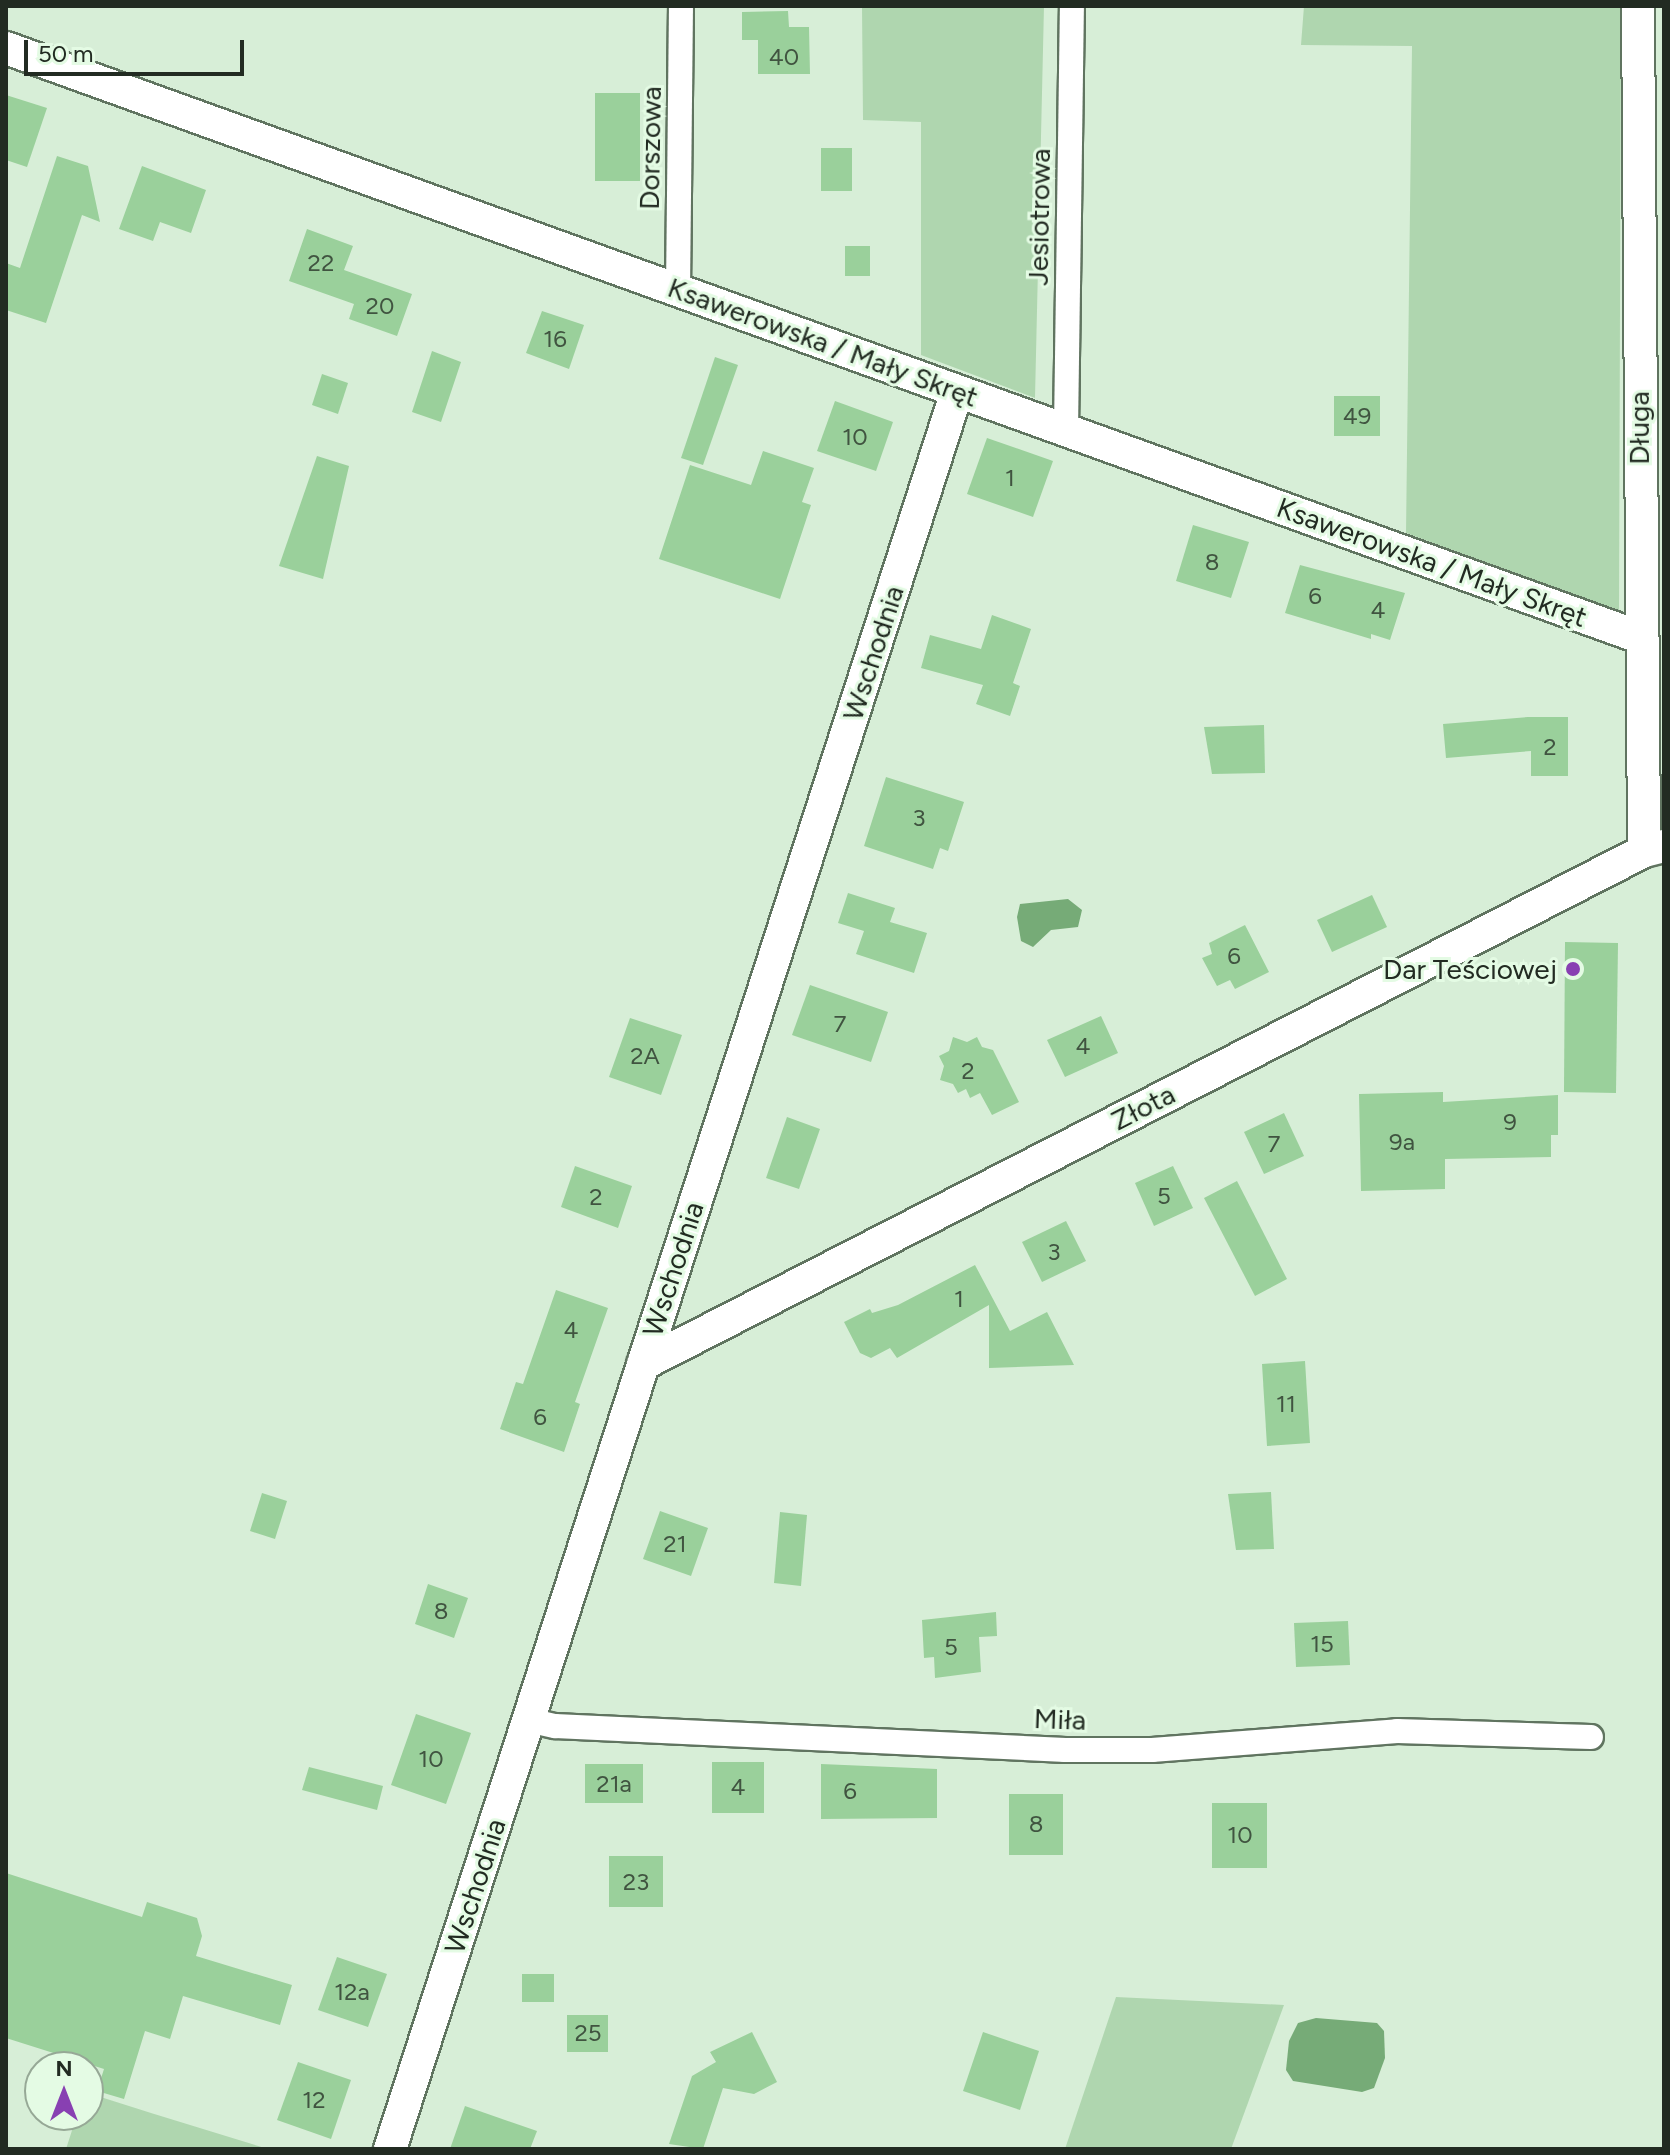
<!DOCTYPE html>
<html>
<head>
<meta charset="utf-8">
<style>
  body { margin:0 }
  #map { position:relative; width:1670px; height:2155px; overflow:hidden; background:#d7eed7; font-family:Figtree,sans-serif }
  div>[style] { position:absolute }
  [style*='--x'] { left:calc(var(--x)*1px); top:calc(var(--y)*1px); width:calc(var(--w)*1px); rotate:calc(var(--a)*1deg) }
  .green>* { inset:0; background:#afd6af }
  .water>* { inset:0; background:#76ab77 }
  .building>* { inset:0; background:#9ad09b }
  .roads { filter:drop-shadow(2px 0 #607460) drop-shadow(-2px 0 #607460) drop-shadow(0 2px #607460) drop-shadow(0 -2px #607460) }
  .street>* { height:24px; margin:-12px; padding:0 12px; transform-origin:12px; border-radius:12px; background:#fff }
  .secondary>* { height:32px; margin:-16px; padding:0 16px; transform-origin:16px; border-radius:16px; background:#fff }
  .dots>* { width:22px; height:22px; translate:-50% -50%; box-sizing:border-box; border:4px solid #e4fbe4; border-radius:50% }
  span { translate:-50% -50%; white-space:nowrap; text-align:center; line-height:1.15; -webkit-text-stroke:6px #e4fbe4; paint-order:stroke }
  .number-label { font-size:24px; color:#405440 }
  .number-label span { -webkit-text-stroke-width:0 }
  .street-label { font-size:28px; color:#222b22 }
  .poi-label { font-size:28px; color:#222b22 }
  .right { translate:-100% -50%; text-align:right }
  .frame { position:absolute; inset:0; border:8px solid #222b22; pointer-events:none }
  .north { position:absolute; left:24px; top:2051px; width:80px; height:80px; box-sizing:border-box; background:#e4fbe4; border:2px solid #96a896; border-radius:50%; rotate:0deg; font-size:22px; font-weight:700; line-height:32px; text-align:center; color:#222b22 }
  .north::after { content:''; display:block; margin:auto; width:28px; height:36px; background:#8840b2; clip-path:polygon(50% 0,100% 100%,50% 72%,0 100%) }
  .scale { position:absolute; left:24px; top:40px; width:220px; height:36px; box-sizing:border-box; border:4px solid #222b22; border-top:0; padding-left:10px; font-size:24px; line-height:28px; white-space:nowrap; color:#222b22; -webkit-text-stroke:6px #e4fbe4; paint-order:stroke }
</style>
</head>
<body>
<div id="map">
  <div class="green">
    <i style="clip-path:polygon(862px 6px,1044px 6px,1035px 398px,921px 355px,921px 122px,863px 120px)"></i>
    <i style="clip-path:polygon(1304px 6px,1621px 6px,1619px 612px,1406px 533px,1412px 46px,1301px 45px)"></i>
    <i style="clip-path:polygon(1116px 1997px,1284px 2005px,1231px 2149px,1065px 2149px)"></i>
    <i style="clip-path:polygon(88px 2093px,151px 2113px,268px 2149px,66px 2149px,77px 2115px,88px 2115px)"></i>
  </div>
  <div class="water">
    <i style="clip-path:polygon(1068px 899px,1082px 910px,1078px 927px,1051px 930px,1033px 947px,1021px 941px,1017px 917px,1020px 904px)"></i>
    <i style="clip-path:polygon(1316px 2018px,1377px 2023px,1384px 2031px,1385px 2058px,1374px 2088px,1362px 2092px,1293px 2081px,1286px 2070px,1289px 2041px,1298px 2023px)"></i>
  </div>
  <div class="building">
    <i style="clip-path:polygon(788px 11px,789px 27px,809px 27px,810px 74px,758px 74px,758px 40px,742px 40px,742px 12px)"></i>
    <i style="clip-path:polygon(595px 93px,640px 93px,640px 181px,595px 181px)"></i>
    <i style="clip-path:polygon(6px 95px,47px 108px,27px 167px,6px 160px)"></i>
    <i style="clip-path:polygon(821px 148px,852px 148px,852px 191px,821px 191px)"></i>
    <i style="clip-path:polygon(57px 156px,88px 166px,100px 222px,82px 215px,46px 323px,6px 310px,6px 263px,20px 268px)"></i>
    <i style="clip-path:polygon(142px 166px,206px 190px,191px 233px,160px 222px,153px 241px,119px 229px)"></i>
    <i style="clip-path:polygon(307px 229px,353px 246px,344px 270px,412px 294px,397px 336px,349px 319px,354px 304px,289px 281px)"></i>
    <i style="clip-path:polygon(845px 246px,870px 246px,870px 276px,845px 276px)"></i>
    <i style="clip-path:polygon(542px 311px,584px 325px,569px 369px,526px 353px)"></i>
    <i style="clip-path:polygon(432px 351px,461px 362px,441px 422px,412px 412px)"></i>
    <i style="clip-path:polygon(715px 357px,738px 365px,703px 465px,681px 458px)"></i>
    <i style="clip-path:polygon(322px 374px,348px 383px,338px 414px,312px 405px)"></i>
    <i style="clip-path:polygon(1334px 396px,1380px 396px,1380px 436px,1334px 436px)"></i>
    <i style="clip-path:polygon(835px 401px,893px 422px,876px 471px,817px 451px)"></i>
    <i style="clip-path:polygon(987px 438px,1053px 461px,1033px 517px,967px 494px)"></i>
    <i style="clip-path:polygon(763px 451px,814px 468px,802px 502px,811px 505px,780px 599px,659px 559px,690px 465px,751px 485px)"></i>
    <i style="clip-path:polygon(317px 456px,349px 466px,323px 579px,279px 566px)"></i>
    <i style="clip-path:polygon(1193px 525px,1249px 542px,1231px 598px,1176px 581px)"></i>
    <i style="clip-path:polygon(1300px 565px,1405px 593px,1390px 640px,1371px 634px,1371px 639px,1285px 613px)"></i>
    <i style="clip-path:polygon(992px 615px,1031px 629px,1013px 683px,1020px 686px,1010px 716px,976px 704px,983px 685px,921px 668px,930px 635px,981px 649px)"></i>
    <i style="clip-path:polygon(1528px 717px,1568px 717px,1568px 776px,1531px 776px,1531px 751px,1446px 758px,1443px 724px)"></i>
    <i style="clip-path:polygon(1264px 725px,1265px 773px,1212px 774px,1204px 727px)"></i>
    <i style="clip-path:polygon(886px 777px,964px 802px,948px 851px,940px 848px,933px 869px,864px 846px)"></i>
    <i style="clip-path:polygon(848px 893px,895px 908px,890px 922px,927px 933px,914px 973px,856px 954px,864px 931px,838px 923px)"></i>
    <i style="clip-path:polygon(1372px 895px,1387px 927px,1332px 952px,1317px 920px)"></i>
    <i style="clip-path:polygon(1245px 925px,1269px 972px,1235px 989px,1230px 980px,1217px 986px,1202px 958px,1212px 954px,1209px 943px)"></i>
    <i style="clip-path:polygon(1565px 942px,1618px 943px,1616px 1093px,1564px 1092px)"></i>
    <i style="clip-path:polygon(810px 985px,888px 1012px,871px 1062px,792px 1035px)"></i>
    <i style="clip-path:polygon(1101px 1016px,1118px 1053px,1065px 1077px,1047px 1040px)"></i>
    <i style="clip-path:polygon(630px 1018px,682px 1035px,661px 1095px,609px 1077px)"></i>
    <i style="clip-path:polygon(953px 1037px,967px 1042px,977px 1037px,982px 1047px,993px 1050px,1019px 1102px,992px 1115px,980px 1093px,970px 1098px,966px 1089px,958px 1093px,953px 1084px,940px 1080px,944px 1066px,939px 1056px,949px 1051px)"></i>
    <i style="clip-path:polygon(1443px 1092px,1443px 1102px,1558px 1095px,1558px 1135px,1551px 1135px,1551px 1157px,1445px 1159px,1445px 1189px,1361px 1191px,1359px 1094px)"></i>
    <i style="clip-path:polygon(1284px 1113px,1304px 1156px,1264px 1174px,1244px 1132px)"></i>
    <i style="clip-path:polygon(787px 1117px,820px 1129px,799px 1189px,766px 1178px)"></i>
    <i style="clip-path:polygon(575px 1166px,632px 1186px,618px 1228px,561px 1207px)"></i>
    <i style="clip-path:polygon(1173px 1166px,1193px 1208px,1154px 1226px,1135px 1183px)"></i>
    <i style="clip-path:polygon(1237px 1181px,1287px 1279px,1255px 1296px,1204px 1198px)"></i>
    <i style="clip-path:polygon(1066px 1221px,1086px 1261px,1042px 1282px,1022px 1242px)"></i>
    <i style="clip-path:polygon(975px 1265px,1010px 1331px,1047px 1312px,1074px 1365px,989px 1368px,989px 1305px,897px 1358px,890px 1348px,871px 1358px,860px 1353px,844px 1322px,870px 1309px,872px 1313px,898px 1305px)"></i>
    <i style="clip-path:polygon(556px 1290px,608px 1308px,575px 1402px,580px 1404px,564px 1452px,500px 1429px,516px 1382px,523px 1384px)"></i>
    <i style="clip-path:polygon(1305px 1361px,1310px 1443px,1267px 1446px,1262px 1364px)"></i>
    <i style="clip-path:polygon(1271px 1492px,1274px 1549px,1236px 1550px,1228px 1494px)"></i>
    <i style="clip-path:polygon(262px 1493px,287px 1501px,275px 1539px,250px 1531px)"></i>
    <i style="clip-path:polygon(660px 1511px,708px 1528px,691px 1576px,643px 1559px)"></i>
    <i style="clip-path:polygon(780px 1512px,807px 1515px,801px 1586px,774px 1583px)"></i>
    <i style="clip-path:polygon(428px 1584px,468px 1598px,454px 1638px,415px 1624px)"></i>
    <i style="clip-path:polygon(996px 1612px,997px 1636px,979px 1637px,981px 1672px,935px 1678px,934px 1657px,924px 1658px,922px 1620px)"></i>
    <i style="clip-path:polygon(1348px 1621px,1350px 1665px,1296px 1667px,1294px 1623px)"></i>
    <i style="clip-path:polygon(416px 1714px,471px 1733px,446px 1804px,391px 1785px)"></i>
    <i style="clip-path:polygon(712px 1762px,764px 1762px,764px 1813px,712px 1813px)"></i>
    <i style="clip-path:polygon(585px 1764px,643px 1764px,643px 1803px,585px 1803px)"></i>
    <i style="clip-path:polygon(821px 1764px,937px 1769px,937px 1818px,821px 1819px)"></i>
    <i style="clip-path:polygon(309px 1767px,383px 1786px,377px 1810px,302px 1790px)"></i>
    <i style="clip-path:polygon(1009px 1794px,1063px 1794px,1063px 1855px,1009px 1855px)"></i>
    <i style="clip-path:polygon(1212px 1803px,1267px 1803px,1267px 1868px,1212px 1868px)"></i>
    <i style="clip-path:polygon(609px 1856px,663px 1856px,663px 1907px,609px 1907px)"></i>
    <i style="clip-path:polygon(6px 1873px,142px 1917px,147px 1902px,197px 1918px,202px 1936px,196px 1956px,292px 1985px,280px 2025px,183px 1996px,170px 2039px,145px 2031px,124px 2099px,97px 2091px,104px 2069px,6px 2038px)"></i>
    <i style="clip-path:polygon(337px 1957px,387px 1974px,368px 2027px,318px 2010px)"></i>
    <i style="clip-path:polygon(522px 1974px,554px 1974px,554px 2002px,522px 2002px)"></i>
    <i style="clip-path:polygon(567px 2015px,608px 2015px,608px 2052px,567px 2052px)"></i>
    <i style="clip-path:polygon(752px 2032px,777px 2082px,754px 2094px,723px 2088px,703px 2149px,669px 2144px,692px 2076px,716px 2062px,710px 2052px)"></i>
    <i style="clip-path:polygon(983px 2032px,1039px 2051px,1020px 2110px,963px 2091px)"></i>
    <i style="clip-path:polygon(298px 2062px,351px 2080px,331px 2139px,277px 2120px)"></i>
    <i style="clip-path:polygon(465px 2106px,537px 2131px,530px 2149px,450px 2149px)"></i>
  </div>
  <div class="roads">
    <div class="street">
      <i style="--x:678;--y:291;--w:285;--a:-89.4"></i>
      <i style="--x:1066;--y:430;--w:424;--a:-89.2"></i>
      <i style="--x:528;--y:1720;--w:28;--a:13"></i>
      <i style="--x:555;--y:1726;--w:511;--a:2.69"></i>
      <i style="--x:1065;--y:1750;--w:87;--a:0"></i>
      <i style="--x:1152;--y:1750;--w:246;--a:-4.4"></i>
      <i style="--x:1397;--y:1731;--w:194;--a:1.8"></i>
    </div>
    <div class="secondary">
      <i style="--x:1638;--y:6;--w:845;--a:89.59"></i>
      <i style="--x:6;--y:48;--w:1736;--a:19.83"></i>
      <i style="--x:643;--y:1364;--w:1125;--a:-27.13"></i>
      <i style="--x:1644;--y:851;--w:21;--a:-14"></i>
      <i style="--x:390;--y:2149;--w:1847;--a:-72.12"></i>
    </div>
  </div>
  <div class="dots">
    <i style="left:1573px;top:969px;background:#8840b2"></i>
  </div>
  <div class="number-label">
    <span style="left:784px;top:57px">40</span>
    <span style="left:321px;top:263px">22</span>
    <span style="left:380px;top:306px">20</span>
    <span style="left:555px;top:339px">16</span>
    <span style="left:1357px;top:416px">49</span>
    <span style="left:855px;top:437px">10</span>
    <span style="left:1010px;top:478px">1</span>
    <span style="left:1212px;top:562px">8</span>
    <span style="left:1315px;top:596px">6</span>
    <span style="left:1378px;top:610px">4</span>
    <span style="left:1550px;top:747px">2</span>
    <span style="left:919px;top:818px">3</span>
    <span style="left:1234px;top:956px">6</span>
    <span style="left:840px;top:1024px">7</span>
    <span style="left:1083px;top:1046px">4</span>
    <span style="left:645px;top:1056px">2A</span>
    <span style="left:968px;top:1071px">2</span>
    <span style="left:1510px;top:1122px">9</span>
    <span style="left:1402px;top:1142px">9a</span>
    <span style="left:1274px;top:1144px">7</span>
    <span style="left:1164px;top:1196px">5</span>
    <span style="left:596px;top:1197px">2</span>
    <span style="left:1054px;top:1252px">3</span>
    <span style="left:959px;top:1299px">1</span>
    <span style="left:571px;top:1330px">4</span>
    <span style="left:1286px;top:1404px">11</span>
    <span style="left:540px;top:1417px">6</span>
    <span style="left:675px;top:1544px">21</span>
    <span style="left:441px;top:1611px">8</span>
    <span style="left:1322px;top:1644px">15</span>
    <span style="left:951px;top:1647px">5</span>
    <span style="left:431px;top:1759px">10</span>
    <span style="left:614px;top:1784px">21a</span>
    <span style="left:738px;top:1787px">4</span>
    <span style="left:850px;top:1791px">6</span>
    <span style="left:1036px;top:1824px">8</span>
    <span style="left:1240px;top:1835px">10</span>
    <span style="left:636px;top:1882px">23</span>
    <span style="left:352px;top:1992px">12a</span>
    <span style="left:588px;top:2033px">25</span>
    <span style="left:314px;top:2100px">12</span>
  </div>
  <div class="street-label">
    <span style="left:650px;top:148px;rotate:-89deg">Dorszowa</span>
    <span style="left:1039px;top:217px;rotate:-89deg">Jesiotrowa</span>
    <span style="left:823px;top:342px;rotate:20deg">Ksawerowska / Mały Skręt</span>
    <span style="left:1639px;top:428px;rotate:-90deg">Długa</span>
    <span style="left:1432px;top:562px;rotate:20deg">Ksawerowska / Mały Skręt</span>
    <span style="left:873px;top:653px;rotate:-72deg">Wschodnia</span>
    <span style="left:1143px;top:1107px;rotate:-27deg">Złota</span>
    <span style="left:673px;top:1269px;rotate:-72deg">Wschodnia</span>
    <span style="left:1060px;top:1719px;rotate:2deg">Miła</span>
    <span style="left:475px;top:1886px;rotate:-72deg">Wschodnia</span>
  </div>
  <div class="poi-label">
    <span class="right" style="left:1557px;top:969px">Dar Teściowej</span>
  </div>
  <div class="frame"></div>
  <div class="north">N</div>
  <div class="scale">50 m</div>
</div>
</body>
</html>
